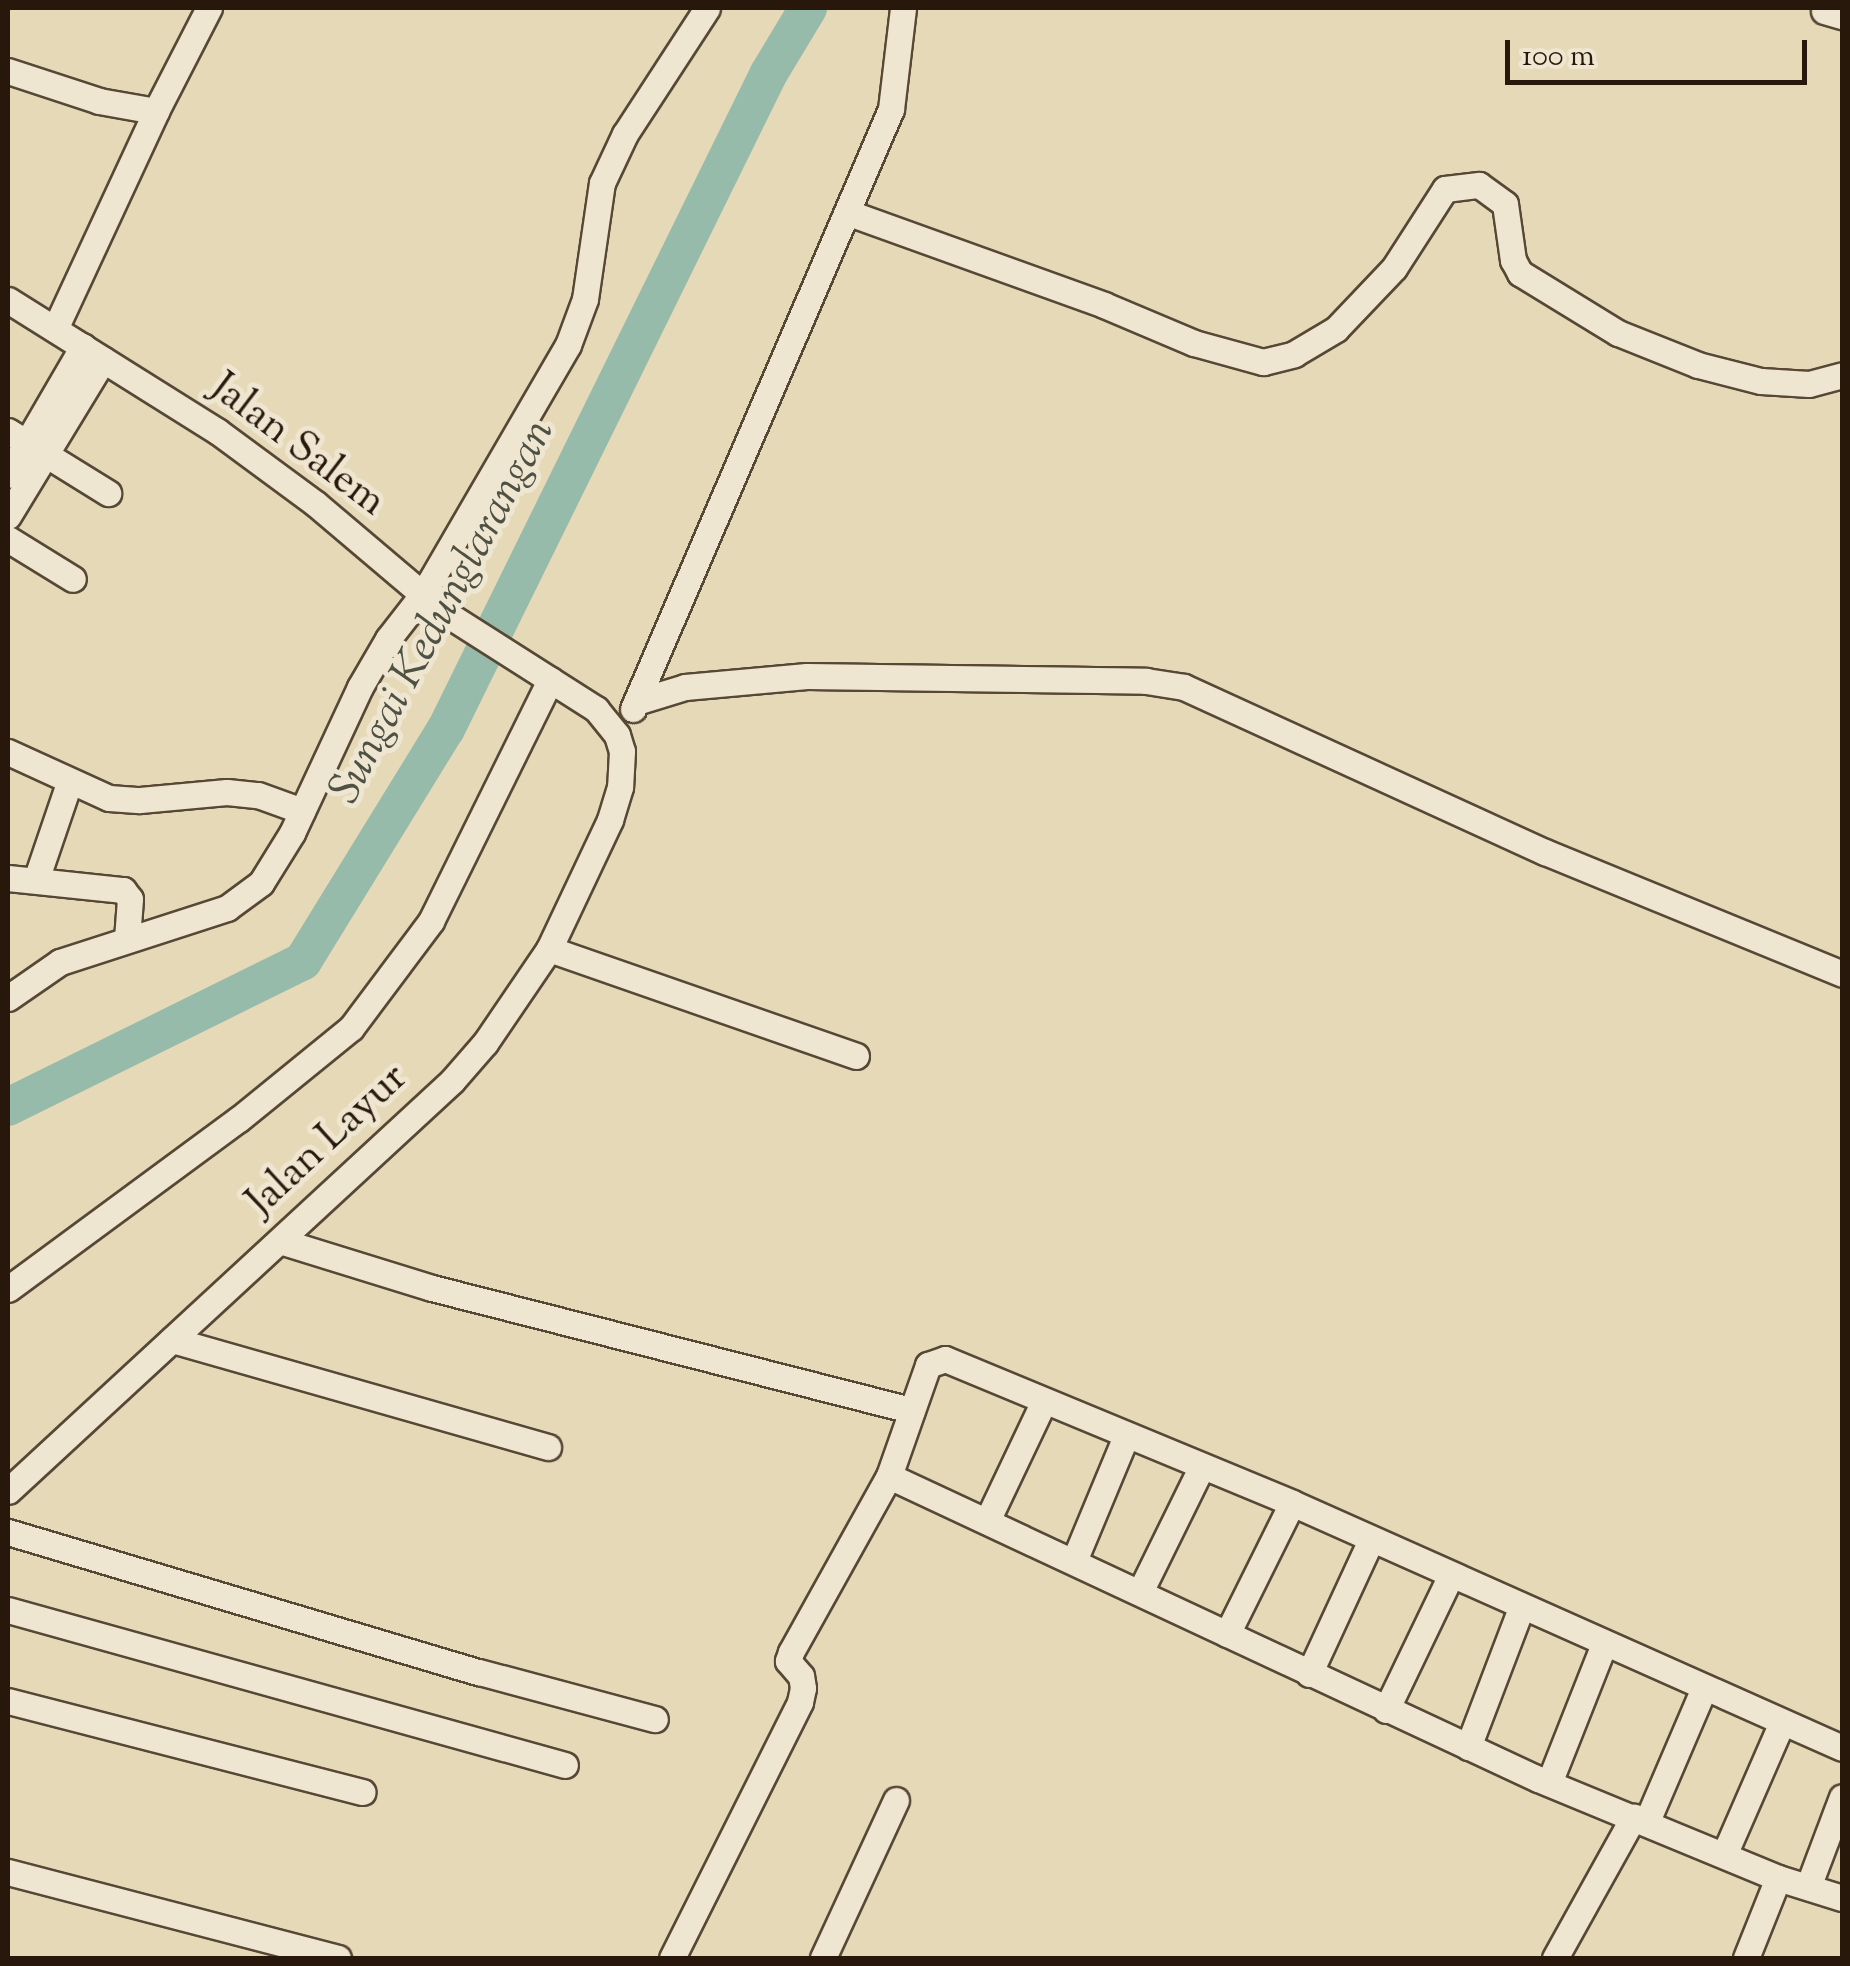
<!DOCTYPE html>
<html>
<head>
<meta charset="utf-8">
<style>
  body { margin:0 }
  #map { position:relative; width:1850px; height:1966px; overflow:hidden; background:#e6d9b8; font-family:"Sorts Mill Goudy",serif }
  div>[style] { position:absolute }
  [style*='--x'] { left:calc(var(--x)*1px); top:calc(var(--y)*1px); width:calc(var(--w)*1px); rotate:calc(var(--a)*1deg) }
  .river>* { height:38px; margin:-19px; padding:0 19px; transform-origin:19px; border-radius:19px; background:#97bbaa }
  .roads { filter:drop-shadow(2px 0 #574836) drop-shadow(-2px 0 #574836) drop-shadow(0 2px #574836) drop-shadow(0 -2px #574836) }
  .minor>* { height:25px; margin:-12.5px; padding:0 12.5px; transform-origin:12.5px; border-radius:12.5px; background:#efe6d1 }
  span { translate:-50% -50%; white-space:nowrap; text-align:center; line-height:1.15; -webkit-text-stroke:10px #efe6d1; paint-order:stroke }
  .street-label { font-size:42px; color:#27180b }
  .water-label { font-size:45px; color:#4e5143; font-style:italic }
  .frame { position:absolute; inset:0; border:10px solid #27180b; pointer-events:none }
  .scale { position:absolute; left:1505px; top:40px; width:302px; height:45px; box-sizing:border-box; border:5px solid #27180b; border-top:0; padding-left:12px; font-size:30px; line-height:35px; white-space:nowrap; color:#27180b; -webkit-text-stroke:8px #efe6d1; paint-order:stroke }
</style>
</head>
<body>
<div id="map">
  <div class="river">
    <i style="--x:8;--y:1107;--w:329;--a:-26.3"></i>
    <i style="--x:303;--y:961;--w:273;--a:-58.4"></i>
    <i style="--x:446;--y:729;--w:731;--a:-63.79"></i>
    <i style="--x:769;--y:73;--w:76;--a:-59"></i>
  </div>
  <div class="roads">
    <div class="minor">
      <i style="--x:1824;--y:11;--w:19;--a:16"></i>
      <i style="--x:8;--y:71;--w:96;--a:18.2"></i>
      <i style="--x:99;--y:101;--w:58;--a:10"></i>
      <i style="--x:156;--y:111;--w:116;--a:-62.8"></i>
      <i style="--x:849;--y:213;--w:271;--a:19.8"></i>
      <i style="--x:1104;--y:305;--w:98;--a:22.9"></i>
      <i style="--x:1194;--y:343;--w:72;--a:15.4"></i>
      <i style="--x:1263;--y:362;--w:32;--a:-14"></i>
      <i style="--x:1294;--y:354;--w:49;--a:-30.8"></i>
      <i style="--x:1336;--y:329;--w:84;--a:-46.4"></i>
      <i style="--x:1394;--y:268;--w:94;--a:-57.2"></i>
      <i style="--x:1445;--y:189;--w:34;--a:-7"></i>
      <i style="--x:1479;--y:185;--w:32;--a:36"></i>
      <i style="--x:1505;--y:204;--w:57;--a:81.9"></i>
      <i style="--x:1513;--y:260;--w:15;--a:62"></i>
      <i style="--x:1520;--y:273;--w:115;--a:31.5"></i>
      <i style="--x:1618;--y:333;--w:86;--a:21.8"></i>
      <i style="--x:1698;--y:365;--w:65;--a:14.3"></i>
      <i style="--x:1761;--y:381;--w:48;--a:3.6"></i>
      <i style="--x:1809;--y:384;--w:34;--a:-15"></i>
      <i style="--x:8;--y:300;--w:247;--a:32.1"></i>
      <i style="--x:217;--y:431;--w:123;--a:36.4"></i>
      <i style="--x:316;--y:504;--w:165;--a:40.3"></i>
      <i style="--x:442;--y:611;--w:183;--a:32.5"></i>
      <i style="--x:596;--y:709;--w:33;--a:51"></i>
      <i style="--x:617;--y:735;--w:17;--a:73"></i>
      <i style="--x:622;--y:751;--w:36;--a:93"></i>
      <i style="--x:620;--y:787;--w:34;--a:107"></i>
      <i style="--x:610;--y:820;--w:143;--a:115.3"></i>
      <i style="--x:549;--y:949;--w:114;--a:124.2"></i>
      <i style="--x:485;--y:1043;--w:50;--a:131"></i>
      <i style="--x:452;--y:1081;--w:604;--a:137.28"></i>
      <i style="--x:55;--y:329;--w:240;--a:-65.1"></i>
      <i style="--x:8;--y:431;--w:118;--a:31.8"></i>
      <i style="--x:8;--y:475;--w:149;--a:-59.8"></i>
      <i style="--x:8;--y:516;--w:183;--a:-58.7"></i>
      <i style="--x:8;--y:539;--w:76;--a:31.6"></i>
      <i style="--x:636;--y:702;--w:51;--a:-17"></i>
      <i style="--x:685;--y:687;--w:122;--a:-5.2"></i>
      <i style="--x:807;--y:676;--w:339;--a:0.8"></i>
      <i style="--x:1146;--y:681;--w:38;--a:9"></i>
      <i style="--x:1184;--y:687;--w:397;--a:24.6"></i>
      <i style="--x:1545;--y:852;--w:321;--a:22.3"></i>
      <i style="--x:633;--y:709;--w:653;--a:-66.73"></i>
      <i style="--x:891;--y:109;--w:102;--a:-83.2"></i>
      <i style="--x:8;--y:752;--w:111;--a:24.5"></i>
      <i style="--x:109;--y:798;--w:31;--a:4"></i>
      <i style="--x:140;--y:800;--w:87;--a:-5.3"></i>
      <i style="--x:227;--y:792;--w:31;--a:6"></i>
      <i style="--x:258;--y:795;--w:47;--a:20"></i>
      <i style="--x:8;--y:878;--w:116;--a:6"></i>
      <i style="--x:123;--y:890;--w:11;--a:52"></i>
      <i style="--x:130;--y:899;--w:40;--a:94.3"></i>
      <i style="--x:36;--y:880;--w:102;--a:-71.2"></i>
      <i style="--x:549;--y:949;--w:325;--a:19.2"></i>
      <i style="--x:8;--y:998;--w:63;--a:-34.7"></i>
      <i style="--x:60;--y:962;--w:176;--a:-17.9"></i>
      <i style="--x:227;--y:908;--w:42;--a:-36.3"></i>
      <i style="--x:261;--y:883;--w:59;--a:-58.2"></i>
      <i style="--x:292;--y:833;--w:161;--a:-65"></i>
      <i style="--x:360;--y:687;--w:56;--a:-59.7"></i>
      <i style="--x:388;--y:639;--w:57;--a:-52.1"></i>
      <i style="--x:423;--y:594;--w:288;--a:-59.8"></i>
      <i style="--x:568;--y:345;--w:49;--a:-69.7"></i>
      <i style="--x:585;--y:299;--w:117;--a:-81.7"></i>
      <i style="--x:602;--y:183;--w:54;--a:-64.9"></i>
      <i style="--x:625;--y:134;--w:150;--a:-56.9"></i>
      <i style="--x:280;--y:1241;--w:159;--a:17.2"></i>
      <i style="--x:432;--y:1288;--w:495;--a:14.3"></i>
      <i style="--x:8;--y:1289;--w:287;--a:-36.4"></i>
      <i style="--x:239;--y:1119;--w:144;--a:-39.1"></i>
      <i style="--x:351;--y:1028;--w:134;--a:-53.2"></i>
      <i style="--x:431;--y:921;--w:269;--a:-63.7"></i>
      <i style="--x:172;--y:1340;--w:391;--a:15.9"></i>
      <i style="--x:889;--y:1476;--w:118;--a:-70.6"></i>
      <i style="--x:928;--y:1365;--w:18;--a:-19"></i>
      <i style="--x:945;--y:1359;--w:376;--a:22.5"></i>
      <i style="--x:1292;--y:1503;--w:602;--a:24.01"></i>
      <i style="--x:987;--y:1521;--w:133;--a:-64.6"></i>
      <i style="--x:8;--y:1532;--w:491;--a:16.6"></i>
      <i style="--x:479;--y:1672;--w:182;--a:15"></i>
      <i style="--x:1074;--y:1561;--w:135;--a:-67.4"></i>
      <i style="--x:1140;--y:1592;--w:140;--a:-63.8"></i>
      <i style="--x:8;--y:1610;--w:578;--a:15.55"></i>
      <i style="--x:1227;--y:1634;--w:146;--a:-63.6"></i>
      <i style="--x:1309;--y:1674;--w:148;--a:-65.2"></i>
      <i style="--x:8;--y:1701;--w:366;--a:14.4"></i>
      <i style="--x:1386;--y:1710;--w:148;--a:-64.3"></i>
      <i style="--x:1468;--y:1747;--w:149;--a:-69.1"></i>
      <i style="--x:1549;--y:1783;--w:149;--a:-68.4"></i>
      <i style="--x:1647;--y:1821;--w:145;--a:-66.8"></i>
      <i style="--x:1724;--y:1855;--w:145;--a:-66.4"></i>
      <i style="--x:8;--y:1872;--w:341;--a:14.6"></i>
      <i style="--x:1808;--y:1887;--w:96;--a:-69.3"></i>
      <i style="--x:672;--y:1958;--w:286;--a:-63.4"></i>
      <i style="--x:800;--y:1702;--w:14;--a:-78"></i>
      <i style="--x:803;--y:1688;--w:12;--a:-99"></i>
      <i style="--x:801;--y:1676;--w:20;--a:-131"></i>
      <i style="--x:788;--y:1661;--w:9;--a:-72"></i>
      <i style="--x:791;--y:1652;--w:201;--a:-60.9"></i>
      <i style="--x:889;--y:1476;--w:716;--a:25.03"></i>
      <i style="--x:1538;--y:1779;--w:260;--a:22.4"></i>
      <i style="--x:1778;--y:1878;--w:67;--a:17.4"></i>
      <i style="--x:823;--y:1958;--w:174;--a:-65.2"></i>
      <i style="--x:1555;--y:1958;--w:162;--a:-60.9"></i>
      <i style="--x:1746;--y:1958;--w:86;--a:-68.2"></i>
    </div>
  </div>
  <div class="street-label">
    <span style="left:297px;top:446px;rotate:37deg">Jalan Salem</span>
    <span style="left:328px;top:1141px;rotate:-43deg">Jalan Layur</span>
  </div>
  <div class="water-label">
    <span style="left:444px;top:612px;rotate:-62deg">Sungai Kedunglarangan</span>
  </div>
  <div class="frame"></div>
  <div class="scale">100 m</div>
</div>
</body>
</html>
